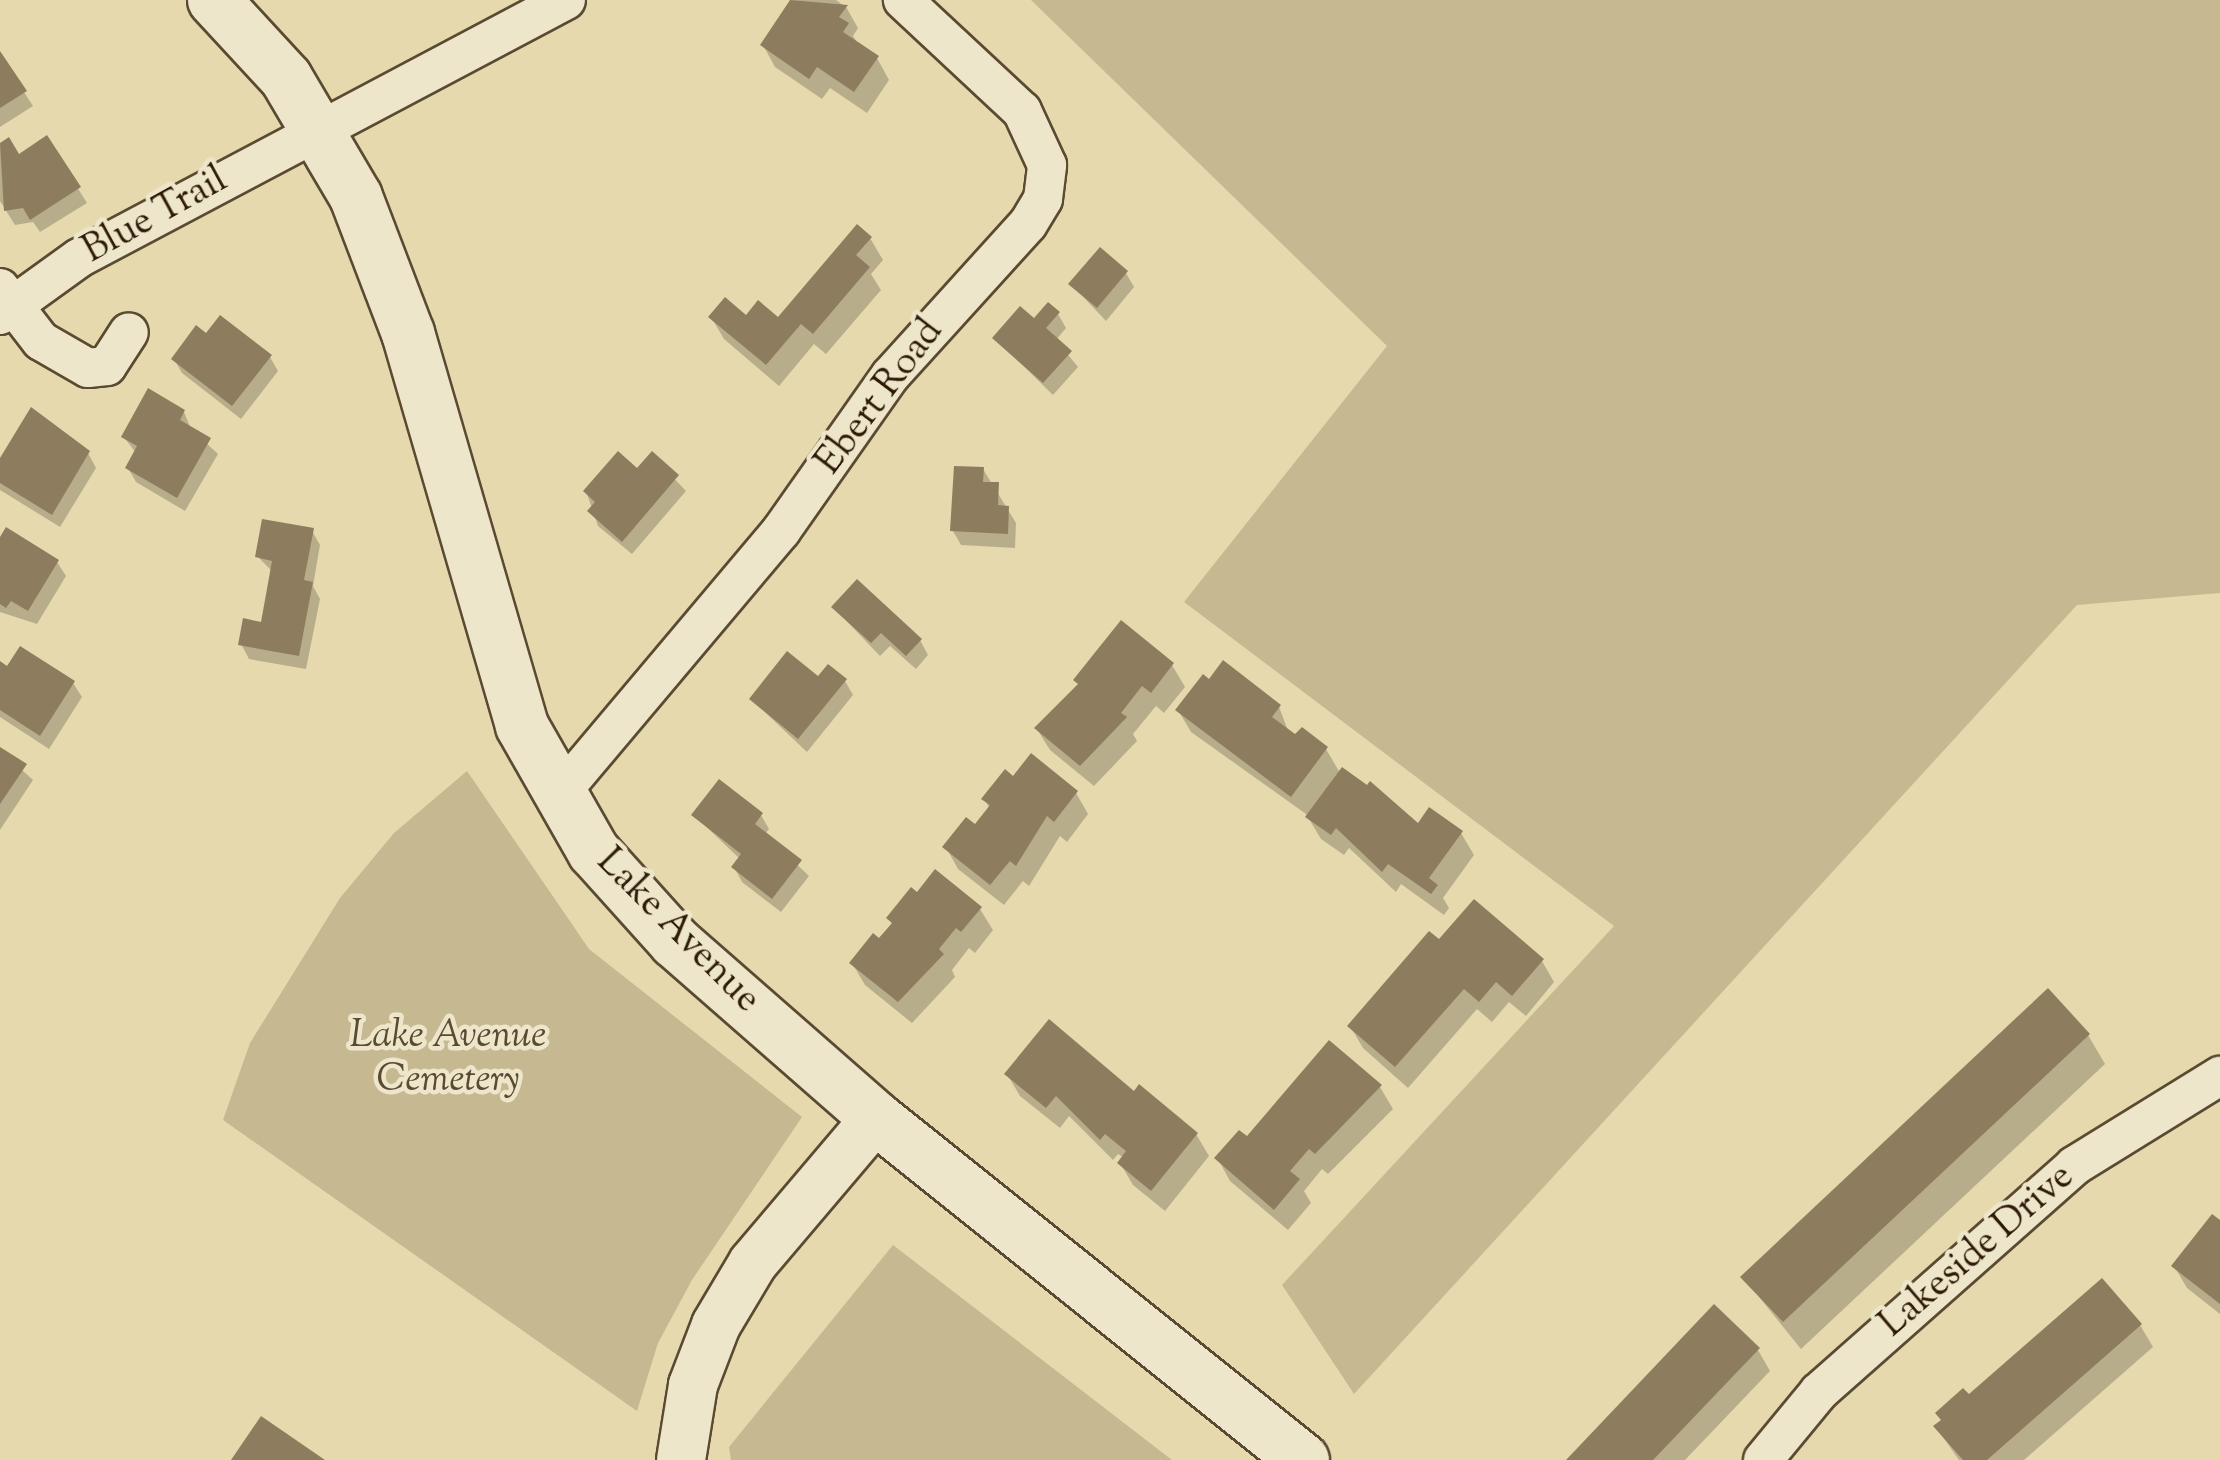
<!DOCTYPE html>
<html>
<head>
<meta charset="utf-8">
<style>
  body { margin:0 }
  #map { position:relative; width:2220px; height:1460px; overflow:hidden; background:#e5d9ad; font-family:"Sorts Mill Goudy",serif }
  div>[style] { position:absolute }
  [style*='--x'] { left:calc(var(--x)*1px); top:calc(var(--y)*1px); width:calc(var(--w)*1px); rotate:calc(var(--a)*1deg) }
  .green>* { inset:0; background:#c6b991 }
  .shadow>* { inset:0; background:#0003 }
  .building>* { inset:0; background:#8d7d5e }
  .roads { filter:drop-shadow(2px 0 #5b4a32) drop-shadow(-2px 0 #5b4a32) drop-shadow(0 2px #5b4a32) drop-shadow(0 -2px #5b4a32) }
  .minor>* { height:38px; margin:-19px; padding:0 19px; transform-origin:19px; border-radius:19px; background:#eee6ca }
  .tertiary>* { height:48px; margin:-24px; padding:0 24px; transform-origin:24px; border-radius:24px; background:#eee6ca }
  .secondary>* { height:52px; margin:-26px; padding:0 26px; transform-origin:26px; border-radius:26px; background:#eee6ca }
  span { translate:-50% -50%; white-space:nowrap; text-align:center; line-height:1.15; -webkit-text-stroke:9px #eee6ca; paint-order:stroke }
  .street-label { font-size:38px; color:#2d1a09 }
  .park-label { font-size:38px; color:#5b4a32; font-style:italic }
</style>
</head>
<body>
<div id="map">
  <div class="green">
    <i style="clip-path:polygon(1031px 0,2220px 0,2220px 593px,2077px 605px,1354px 1394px,1282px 1285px,1614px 926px,1184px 602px,1387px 346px)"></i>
    <i style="clip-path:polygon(467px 771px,589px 949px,802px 1117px,692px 1280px,658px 1343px,637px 1411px,223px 1120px,250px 1043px,340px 898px,394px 833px)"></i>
    <i style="clip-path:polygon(893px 1245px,1172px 1460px,731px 1460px,729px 1447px)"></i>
  </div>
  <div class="shadow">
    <i style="clip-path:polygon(793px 0,836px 0,846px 7px,858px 28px,853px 36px,859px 45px,877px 58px,889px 80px,867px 113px,830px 88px,822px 99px,775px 67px,763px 45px)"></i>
    <i style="clip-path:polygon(0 55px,33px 106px,0 127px)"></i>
    <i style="clip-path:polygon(47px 139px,87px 203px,40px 232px,33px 222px,15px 225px,0 201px,0 146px,8px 141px,18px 157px)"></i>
    <i style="clip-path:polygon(870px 238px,883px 260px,871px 274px,881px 290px,826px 354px,814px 344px,779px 386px,724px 339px,711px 317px,779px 321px)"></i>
    <i style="clip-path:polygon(1126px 273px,1134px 287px,1106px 321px,1071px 284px)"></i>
    <i style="clip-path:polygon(1058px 314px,1066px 328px,1056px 340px,1078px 367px,1053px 395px,995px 338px)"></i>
    <i style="clip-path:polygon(207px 336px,270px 357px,278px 371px,241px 419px,182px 373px,174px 359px)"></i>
    <i style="clip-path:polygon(184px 412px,191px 429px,218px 454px,185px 511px,136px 482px,128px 468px,136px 453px,123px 436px)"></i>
    <i style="clip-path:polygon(88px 453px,96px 468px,60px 527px,0 490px,0 463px)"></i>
    <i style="clip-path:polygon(652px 455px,686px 491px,632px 554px,598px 526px,586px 491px,638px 471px)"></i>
    <i style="clip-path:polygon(983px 469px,1016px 523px,1015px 548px,961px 545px,953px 531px)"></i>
    <i style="clip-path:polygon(312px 531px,320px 545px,313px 586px,320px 599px,306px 669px,249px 659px,241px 644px,263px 625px,273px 572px,258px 557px)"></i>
    <i style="clip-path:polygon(0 542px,57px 562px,66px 576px,37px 624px,0 612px)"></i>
    <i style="clip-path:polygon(834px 608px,920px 640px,928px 655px,916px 669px,890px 646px,880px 656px)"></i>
    <i style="clip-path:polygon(1122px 623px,1172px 665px,1185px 687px,1164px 713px,1156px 706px,1133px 734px,1137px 741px,1094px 786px,1050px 750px,1037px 729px,1080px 686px)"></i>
    <i style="clip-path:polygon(0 664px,73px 683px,82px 697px,49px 749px,0 717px)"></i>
    <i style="clip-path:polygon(819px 679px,845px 681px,853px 695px,807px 752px,752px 700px)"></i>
    <i style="clip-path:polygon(1279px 707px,1289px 733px,1326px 749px,1340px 773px,1418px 827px,1461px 833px,1474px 855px,1443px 898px,1449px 908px,1444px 915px,1401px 884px,1396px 892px,1349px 848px,1344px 855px,1321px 839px,1306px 814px,1191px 732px,1178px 710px)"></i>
    <i style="clip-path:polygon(0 750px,33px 780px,0 830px)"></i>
    <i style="clip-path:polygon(1014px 779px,1076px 793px,1088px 814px,1067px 842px,1060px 836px,1029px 886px,1023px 881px,1004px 905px,958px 869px,946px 847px,975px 827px,990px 809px,984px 799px)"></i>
    <i style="clip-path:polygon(694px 815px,761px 815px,769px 829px,765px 834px,809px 876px,781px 912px,742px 882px,734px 867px,740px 859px)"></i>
    <i style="clip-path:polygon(980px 909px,993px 930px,975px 953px,969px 948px,952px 970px,955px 977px,912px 1023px,865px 985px,852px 963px,893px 925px,889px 918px)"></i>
    <i style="clip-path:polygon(1440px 943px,1542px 961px,1554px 982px,1526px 1016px,1509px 1002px,1492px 1022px,1477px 1009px,1408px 1088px,1363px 1048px,1350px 1026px)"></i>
    <i style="clip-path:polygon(2088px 1035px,2105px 1064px,1801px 1349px,1743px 1277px)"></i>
    <i style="clip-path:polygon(1329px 1043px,1380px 1087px,1393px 1109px,1328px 1174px,1322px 1169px,1304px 1191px,1311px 1203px,1288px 1230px,1230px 1181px,1218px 1159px,1247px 1139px)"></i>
    <i style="clip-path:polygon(1007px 1074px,1196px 1134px,1209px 1156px,1165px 1211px,1133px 1185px,1120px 1163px,1124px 1158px,1118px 1154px,1113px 1160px,1069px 1116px,1060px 1128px,1020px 1096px)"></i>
    <i style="clip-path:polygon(2220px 1223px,2220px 1314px,2187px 1288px,2174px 1266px)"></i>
    <i style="clip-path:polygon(2140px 1325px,2153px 1347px,2024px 1460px,1959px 1460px,1936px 1427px,1969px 1398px)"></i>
    <i style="clip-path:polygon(1758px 1350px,1770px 1371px,1685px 1460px,1569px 1460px)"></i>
  </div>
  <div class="building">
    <i style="clip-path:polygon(790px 0,848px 5px,839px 17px,849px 23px,843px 32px,879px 56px,854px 92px,817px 67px,809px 79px,760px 45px)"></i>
    <i style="clip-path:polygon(0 51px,27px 91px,0 108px)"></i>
    <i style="clip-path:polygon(47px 135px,81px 187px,30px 220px,23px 208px,4px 211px,0 143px,9px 137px,19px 154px)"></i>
    <i style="clip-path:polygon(857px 224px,872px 237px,856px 255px,870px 267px,813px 334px,801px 324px,766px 365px,708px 317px,725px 297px,746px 315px,758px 300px,778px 317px)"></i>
    <i style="clip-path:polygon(1100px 247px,1128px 271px,1097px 308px,1068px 284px)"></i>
    <i style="clip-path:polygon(1048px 302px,1060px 312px,1046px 328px,1072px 351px,1043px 383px,992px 338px,1020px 306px,1034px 318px)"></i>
    <i style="clip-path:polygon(220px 315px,272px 355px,232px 406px,171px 359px,196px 325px,206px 333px)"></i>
    <i style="clip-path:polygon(148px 388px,185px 410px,180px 420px,211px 438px,177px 498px,125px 468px,137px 446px,121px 437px)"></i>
    <i style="clip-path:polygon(31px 407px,90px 451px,52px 515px,0 483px,0 458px)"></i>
    <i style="clip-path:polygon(618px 451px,637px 468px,652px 451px,679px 475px,622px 542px,587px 511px,595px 502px,583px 491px)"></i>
    <i style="clip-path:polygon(954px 466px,984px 467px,983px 482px,999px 482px,998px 505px,1009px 506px,1008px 534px,950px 531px)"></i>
    <i style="clip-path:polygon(262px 519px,314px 528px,304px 580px,313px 582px,299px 656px,238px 645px,243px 618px,261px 622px,272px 561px,255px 557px)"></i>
    <i style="clip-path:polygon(6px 527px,59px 560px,28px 611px,11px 601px,6px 608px,0 604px,0 537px)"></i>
    <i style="clip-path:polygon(857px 579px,922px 639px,906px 656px,881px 633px,871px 643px,831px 607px)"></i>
    <i style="clip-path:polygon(1121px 620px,1174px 663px,1151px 693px,1142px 686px,1121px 713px,1127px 717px,1080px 766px,1034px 728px,1078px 684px,1073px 680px)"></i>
    <i style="clip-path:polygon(20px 646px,75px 681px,40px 736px,0 710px,0 661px,7px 666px)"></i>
    <i style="clip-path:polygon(787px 651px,818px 676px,828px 664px,847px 679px,798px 739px,749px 699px)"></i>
    <i style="clip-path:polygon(1223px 660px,1281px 705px,1272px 717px,1295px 734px,1302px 727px,1328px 747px,1291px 797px,1175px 710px,1203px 674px,1209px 679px)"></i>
    <i style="clip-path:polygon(0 747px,27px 764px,0 804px)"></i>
    <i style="clip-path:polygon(1031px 753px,1078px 791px,1054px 822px,1047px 816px,1016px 866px,1010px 861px,990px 885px,942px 847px,966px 817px,975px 824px,990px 805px,981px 799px,1005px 769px,1013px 776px)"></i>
    <i style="clip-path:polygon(1342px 767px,1367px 785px,1370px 781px,1418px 823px,1429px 807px,1463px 831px,1429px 878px,1438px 885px,1431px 894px,1388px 864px,1382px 872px,1336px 828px,1331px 835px,1305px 817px)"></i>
    <i style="clip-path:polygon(719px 779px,763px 813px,755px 824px,802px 860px,772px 899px,731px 867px,741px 854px,691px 815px)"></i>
    <i style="clip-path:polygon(935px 869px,982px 907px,961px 932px,956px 928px,939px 949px,944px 954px,898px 1002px,849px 963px,873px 933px,879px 938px,892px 923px,886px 918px,911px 887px,917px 892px)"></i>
    <i style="clip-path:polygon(1474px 899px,1544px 959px,1512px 996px,1496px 982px,1479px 1002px,1464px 989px,1395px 1067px,1347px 1026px,1429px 931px,1439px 939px)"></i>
    <i style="clip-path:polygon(2048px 988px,2090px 1034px,1783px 1322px,1740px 1277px)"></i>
    <i style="clip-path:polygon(1049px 1019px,1134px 1091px,1139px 1084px,1198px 1133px,1151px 1191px,1117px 1163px,1126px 1151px,1105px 1134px,1100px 1140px,1056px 1096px,1046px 1108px,1004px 1074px)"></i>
    <i style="clip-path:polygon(1329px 1040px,1382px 1085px,1315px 1154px,1309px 1149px,1290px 1171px,1300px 1179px,1274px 1210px,1214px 1158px,1239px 1130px,1247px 1136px)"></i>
    <i style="clip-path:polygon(2212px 1214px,2220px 1220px,2220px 1304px,2171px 1266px)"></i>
    <i style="clip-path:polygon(2102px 1278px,2142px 1324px,1987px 1460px,1963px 1460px,1933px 1426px,1941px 1420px,1935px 1413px,1963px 1388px,1969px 1394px)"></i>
    <i style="clip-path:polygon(1714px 1304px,1760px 1348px,1653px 1460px,1566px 1460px)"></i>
    <i style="clip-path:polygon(261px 1416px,325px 1460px,231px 1460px)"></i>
  </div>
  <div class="roads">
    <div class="minor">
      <i style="--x:0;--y:288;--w:67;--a:52.3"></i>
      <i style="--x:41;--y:341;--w:54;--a:29.9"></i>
      <i style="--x:88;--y:368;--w:19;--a:-6"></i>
      <i style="--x:107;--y:366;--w:40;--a:-57.1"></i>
      <i style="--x:0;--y:315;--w:97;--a:-35.8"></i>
      <i style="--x:79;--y:258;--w:551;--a:-27.91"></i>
      <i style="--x:557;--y:797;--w:348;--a:-49.9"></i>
      <i style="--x:781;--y:531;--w:189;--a:-54.9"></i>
      <i style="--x:890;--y:376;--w:205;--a:-47.8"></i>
      <i style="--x:1028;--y:224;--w:29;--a:-59"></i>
      <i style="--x:1043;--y:199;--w:34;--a:-83"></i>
      <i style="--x:1047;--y:165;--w:60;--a:-114.8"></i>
      <i style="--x:1022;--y:111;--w:163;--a:-137"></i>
      <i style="--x:1763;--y:1460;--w:88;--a:-50.5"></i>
      <i style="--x:1819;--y:1392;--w:341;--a:-41.5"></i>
      <i style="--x:2074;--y:1166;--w:172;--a:-31.7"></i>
    </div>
    <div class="tertiary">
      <i style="--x:681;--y:1460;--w:76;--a:-80.9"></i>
      <i style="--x:693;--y:1385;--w:64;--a:-69"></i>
      <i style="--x:716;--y:1325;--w:72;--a:-59.2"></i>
      <i style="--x:753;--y:1263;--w:190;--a:-49.7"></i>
    </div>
    <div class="secondary">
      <i style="--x:214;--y:0;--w:106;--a:47.3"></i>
      <i style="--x:286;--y:78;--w:138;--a:59.5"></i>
      <i style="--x:356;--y:197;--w:146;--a:69.1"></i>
      <i style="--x:408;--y:333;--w:409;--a:73.8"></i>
      <i style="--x:522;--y:726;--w:145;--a:60.3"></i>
      <i style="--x:594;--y:852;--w:121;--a:48"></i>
      <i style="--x:675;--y:942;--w:267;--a:41.2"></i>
      <i style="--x:876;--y:1118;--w:547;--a:38.69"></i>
    </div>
  </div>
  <div class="street-label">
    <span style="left:156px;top:217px;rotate:-29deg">Blue Trail</span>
    <span style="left:881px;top:398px;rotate:-53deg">Ebert Road</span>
    <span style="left:677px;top:932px;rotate:45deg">Lake Avenue</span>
    <span style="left:1978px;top:1252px;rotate:-41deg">Lakeside Drive</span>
  </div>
  <div class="park-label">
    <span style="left:448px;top:1060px">Lake Avenue<br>Cemetery</span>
  </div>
</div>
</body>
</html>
